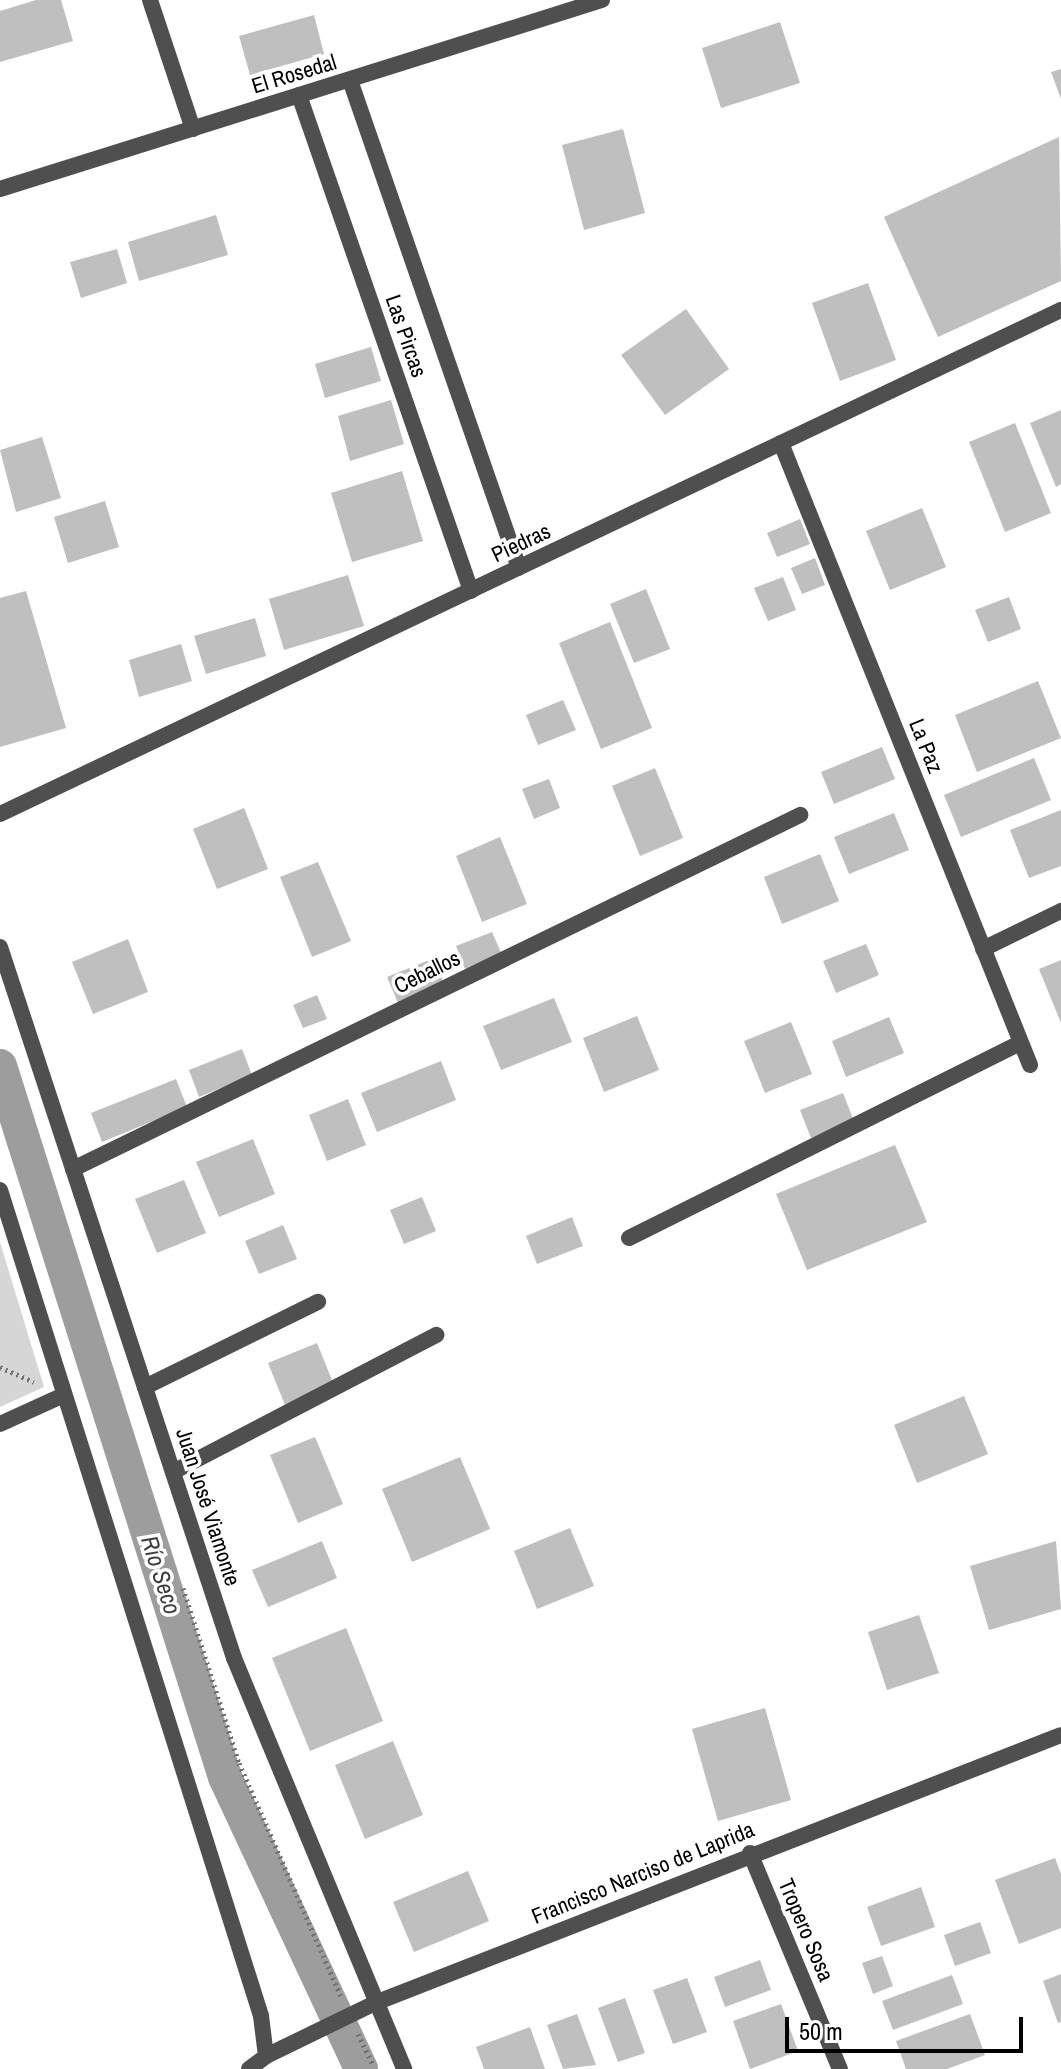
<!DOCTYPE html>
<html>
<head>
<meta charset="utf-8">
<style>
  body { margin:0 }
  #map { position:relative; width:1061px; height:2069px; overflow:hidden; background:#fff; font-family:"Archivo Narrow",sans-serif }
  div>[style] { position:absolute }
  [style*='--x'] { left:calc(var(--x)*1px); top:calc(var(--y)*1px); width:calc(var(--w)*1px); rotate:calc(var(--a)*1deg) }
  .green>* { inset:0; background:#d6d6d6 }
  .canal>* { height:34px; margin:-17px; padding:0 17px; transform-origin:17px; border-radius:17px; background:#9d9d9d }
  .building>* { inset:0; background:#bfbfbf }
  .path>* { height:5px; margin-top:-2.5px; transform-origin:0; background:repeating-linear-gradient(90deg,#717171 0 2px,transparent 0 6px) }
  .service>* { height:16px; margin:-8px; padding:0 8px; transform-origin:8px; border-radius:8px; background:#4f4f4f }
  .minor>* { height:16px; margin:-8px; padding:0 8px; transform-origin:8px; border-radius:8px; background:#4f4f4f }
  .tertiary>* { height:16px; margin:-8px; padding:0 8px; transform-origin:8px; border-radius:8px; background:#4f4f4f }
  .tertiary-bridge>* { height:16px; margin:-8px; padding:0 8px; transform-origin:8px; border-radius:8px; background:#4f4f4f }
  span { translate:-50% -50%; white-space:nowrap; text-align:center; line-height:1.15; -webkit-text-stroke:7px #fff; paint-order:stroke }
  .street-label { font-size:22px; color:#000 }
  .water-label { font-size:24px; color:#3e3e3e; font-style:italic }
  .scale { position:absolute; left:785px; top:2017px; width:238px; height:36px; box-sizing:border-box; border:4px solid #000; border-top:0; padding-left:10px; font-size:24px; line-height:28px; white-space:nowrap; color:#000; -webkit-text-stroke:6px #fff; paint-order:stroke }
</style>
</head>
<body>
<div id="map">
  <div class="green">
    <i style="clip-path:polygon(0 1242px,44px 1387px,0 1407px)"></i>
  </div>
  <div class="canal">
    <i style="--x:0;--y:1066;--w:746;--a:72.44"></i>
    <i style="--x:225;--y:1777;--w:322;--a:65"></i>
  </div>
  <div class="building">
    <i style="clip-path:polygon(36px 0,61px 0,73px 41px,0 62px,0 11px)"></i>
    <i style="clip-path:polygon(314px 15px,324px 54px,250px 75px,239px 36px)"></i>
    <i style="clip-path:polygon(780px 22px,800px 83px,721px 108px,702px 48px)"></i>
    <i style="clip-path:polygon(1061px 69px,1061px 99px,1051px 72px)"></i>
    <i style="clip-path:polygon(623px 129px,645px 213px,584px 230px,562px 145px)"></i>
    <i style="clip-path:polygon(1059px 137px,1061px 281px,938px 337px,884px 217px)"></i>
    <i style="clip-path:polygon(216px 215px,228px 255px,139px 281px,128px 242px)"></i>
    <i style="clip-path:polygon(117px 249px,127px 283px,81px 298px,70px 262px)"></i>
    <i style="clip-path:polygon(868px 283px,896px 360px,840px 381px,812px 303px)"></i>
    <i style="clip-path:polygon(686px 309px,729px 369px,665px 415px,621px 355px)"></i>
    <i style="clip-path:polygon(371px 347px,381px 381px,325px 398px,315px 364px)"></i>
    <i style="clip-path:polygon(391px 400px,404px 444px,350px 461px,338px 416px)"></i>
    <i style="clip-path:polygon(1061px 410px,1061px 484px,1056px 487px,1030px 423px)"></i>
    <i style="clip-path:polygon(1015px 423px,1051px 513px,1005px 532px,969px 442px)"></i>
    <i style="clip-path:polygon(42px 437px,61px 498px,16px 512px,0 450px)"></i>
    <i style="clip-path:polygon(402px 471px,423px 541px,352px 562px,331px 493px)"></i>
    <i style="clip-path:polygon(105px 501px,119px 547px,68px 563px,54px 517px)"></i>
    <i style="clip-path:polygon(922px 508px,946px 567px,890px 590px,866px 531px)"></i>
    <i style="clip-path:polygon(800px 519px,810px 544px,777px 557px,767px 533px)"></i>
    <i style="clip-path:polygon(815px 558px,825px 585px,802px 594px,791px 568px)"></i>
    <i style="clip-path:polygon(348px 575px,364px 626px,284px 650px,269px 599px)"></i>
    <i style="clip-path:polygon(783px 577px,796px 610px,768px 621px,754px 588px)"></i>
    <i style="clip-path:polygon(646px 589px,670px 649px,634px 663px,610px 604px)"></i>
    <i style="clip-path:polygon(26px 591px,66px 728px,0 747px,0 598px)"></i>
    <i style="clip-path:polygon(1009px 597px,1021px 629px,988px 642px,975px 610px)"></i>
    <i style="clip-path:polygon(255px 618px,266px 656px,206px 674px,194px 636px)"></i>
    <i style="clip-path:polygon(610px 622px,652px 728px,601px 749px,559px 643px)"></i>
    <i style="clip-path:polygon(181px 644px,192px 681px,139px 697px,129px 660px)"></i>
    <i style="clip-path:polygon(1038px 681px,1061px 738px,977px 772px,955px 715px)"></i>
    <i style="clip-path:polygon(563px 700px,576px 730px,538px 745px,526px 715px)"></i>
    <i style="clip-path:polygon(882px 747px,895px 779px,834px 804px,821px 772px)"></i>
    <i style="clip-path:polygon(1034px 758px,1051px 800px,961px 837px,944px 795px)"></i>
    <i style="clip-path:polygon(655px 768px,683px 838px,640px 856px,612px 786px)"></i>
    <i style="clip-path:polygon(549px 779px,560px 808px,534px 819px,522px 789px)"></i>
    <i style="clip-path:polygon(244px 808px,268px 869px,217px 889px,193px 829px)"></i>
    <i style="clip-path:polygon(1061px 810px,1061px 866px,1029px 878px,1010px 830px)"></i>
    <i style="clip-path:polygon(894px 813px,909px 850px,849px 874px,834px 837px)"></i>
    <i style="clip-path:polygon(500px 837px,527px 904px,482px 922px,456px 856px)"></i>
    <i style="clip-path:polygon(820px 854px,839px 901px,782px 924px,764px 877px)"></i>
    <i style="clip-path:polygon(318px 862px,351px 941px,312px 957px,280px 877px)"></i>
    <i style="clip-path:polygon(492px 932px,502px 955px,465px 969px,456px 946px)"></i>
    <i style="clip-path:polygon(128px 939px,148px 992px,93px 1014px,72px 962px)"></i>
    <i style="clip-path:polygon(866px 944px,879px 975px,836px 993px,823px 961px)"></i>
    <i style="clip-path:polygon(434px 958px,444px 984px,398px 1003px,387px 977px)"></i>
    <i style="clip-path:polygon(1061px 960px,1061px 1023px,1039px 969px)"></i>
    <i style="clip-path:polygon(317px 995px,327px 1019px,303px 1028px,293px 1005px)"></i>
    <i style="clip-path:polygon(554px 998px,572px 1042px,501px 1070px,483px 1026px)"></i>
    <i style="clip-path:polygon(637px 1016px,659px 1070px,604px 1092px,583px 1038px)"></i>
    <i style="clip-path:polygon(889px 1017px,904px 1053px,846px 1077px,832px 1041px)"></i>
    <i style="clip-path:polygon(791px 1022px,812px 1074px,765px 1093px,744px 1041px)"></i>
    <i style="clip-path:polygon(242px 1049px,252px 1075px,199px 1097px,189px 1070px)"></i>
    <i style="clip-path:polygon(441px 1061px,456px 1100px,377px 1132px,361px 1093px)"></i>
    <i style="clip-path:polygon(176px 1079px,187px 1107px,102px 1142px,91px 1113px)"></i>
    <i style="clip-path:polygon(843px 1093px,854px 1121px,811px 1138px,800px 1110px)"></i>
    <i style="clip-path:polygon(348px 1099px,366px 1145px,327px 1161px,309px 1115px)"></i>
    <i style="clip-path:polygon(253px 1139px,275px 1194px,219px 1217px,196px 1162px)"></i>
    <i style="clip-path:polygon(895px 1145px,927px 1222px,807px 1270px,776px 1194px)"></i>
    <i style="clip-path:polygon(184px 1180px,206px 1233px,157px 1253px,135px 1199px)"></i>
    <i style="clip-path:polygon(422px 1197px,436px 1231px,404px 1244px,390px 1210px)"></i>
    <i style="clip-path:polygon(572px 1217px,583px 1246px,537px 1264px,526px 1236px)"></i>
    <i style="clip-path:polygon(283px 1225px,297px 1259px,259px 1274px,245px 1241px)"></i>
    <i style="clip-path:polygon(317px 1343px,334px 1385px,285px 1405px,268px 1363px)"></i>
    <i style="clip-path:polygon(964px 1396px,988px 1454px,917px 1483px,894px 1425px)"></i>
    <i style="clip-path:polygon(315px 1437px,343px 1504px,298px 1523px,270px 1455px)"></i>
    <i style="clip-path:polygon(460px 1457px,490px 1529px,412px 1562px,382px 1489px)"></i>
    <i style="clip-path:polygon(570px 1528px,594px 1586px,537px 1609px,514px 1551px)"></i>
    <i style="clip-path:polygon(322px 1541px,337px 1578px,268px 1607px,252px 1570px)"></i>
    <i style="clip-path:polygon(1056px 1541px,1061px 1609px,989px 1630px,970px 1566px)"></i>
    <i style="clip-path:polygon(919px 1615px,939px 1673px,887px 1690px,868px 1632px)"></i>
    <i style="clip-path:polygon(346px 1628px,383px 1721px,310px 1751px,272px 1658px)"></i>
    <i style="clip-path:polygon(765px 1708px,791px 1800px,718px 1821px,692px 1729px)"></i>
    <i style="clip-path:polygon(393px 1741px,423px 1815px,365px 1839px,335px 1765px)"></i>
    <i style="clip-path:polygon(1055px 1858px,1061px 1874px,1061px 1928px,1019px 1944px,995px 1880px)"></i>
    <i style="clip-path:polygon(468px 1871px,489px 1921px,414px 1952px,393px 1902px)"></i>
    <i style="clip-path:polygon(921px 1887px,935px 1927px,881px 1946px,867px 1907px)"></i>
    <i style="clip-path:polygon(980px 1922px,991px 1953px,955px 1966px,944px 1935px)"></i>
    <i style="clip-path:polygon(882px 1956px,893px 1986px,873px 1994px,862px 1963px)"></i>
    <i style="clip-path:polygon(760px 1960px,771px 1990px,725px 2007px,714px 1977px)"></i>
    <i style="clip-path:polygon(1061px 1974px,1061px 2022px,1058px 2023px,1043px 1981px)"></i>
    <i style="clip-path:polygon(952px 1975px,963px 2004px,893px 2030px,882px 2001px)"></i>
    <i style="clip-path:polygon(687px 1978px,707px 2032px,673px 2044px,653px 1990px)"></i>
    <i style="clip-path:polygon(625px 1998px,645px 2053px,618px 2062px,598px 2008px)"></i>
    <i style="clip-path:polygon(781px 2004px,798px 2051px,750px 2069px,733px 2021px)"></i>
    <i style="clip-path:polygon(577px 2014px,596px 2065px,563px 2069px,547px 2025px)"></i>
    <i style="clip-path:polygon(970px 2014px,985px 2055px,947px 2069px,906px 2069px,896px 2041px)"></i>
    <i style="clip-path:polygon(530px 2027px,545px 2069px,484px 2069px,476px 2047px)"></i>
  </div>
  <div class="path">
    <i style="--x:0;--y:1367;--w:37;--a:24"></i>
    <i style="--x:183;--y:1588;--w:184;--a:72.3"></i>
    <i style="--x:239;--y:1763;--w:254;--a:66.4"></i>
    <i style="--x:358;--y:2034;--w:34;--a:64"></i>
  </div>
  <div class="service">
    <i style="--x:781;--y:443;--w:670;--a:68.18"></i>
    <i style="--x:983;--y:949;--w:87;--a:-26"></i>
    <i style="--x:629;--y:1238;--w:437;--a:-26.5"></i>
  </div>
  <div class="minor">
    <i style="--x:150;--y:0;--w:136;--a:71.6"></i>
    <i style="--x:350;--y:80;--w:516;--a:70.9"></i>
    <i style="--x:299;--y:95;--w:525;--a:70.87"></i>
    <i style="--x:0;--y:189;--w:631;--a:-17.43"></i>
    <i style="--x:0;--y:814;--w:1175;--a:-25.41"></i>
    <i style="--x:0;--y:947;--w:749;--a:71.78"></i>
    <i style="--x:234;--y:1658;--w:445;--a:67.5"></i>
    <i style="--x:73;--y:1169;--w:809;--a:-25.96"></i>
    <i style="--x:0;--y:1190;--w:866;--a:72.46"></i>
    <i style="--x:261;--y:2016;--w:40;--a:82.9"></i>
    <i style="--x:145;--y:1387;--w:193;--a:-26.2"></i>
    <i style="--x:0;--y:1424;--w:70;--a:-24.4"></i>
    <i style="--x:173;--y:1472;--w:297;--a:-27.5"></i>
    <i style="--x:750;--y:1853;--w:234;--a:67.4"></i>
  </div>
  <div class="tertiary">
    <i style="--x:375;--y:2003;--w:736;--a:-21.34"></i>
    <i style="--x:249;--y:2069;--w:21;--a:-37"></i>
  </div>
  <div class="tertiary-bridge">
    <i style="--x:266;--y:2056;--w:121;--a:-25.9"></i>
  </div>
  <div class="street-label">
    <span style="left:294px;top:74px;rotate:-17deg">El Rosedal</span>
    <span style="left:406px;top:336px;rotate:71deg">Las Pircas</span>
    <span style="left:521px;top:543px;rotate:-25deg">Piedras</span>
    <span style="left:926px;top:746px;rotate:68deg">La Paz</span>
    <span style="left:427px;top:972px;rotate:-26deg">Ceballos</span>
    <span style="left:208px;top:1507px;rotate:72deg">Juan José Viamonte</span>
    <span style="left:643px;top:1873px;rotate:-22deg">Francisco Narciso de Laprida</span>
    <span style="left:806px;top:1930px;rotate:67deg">Tropero Sosa</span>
  </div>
  <div class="water-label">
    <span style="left:161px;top:1575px;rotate:72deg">Río Seco</span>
  </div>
  <div class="scale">50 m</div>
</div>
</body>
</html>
